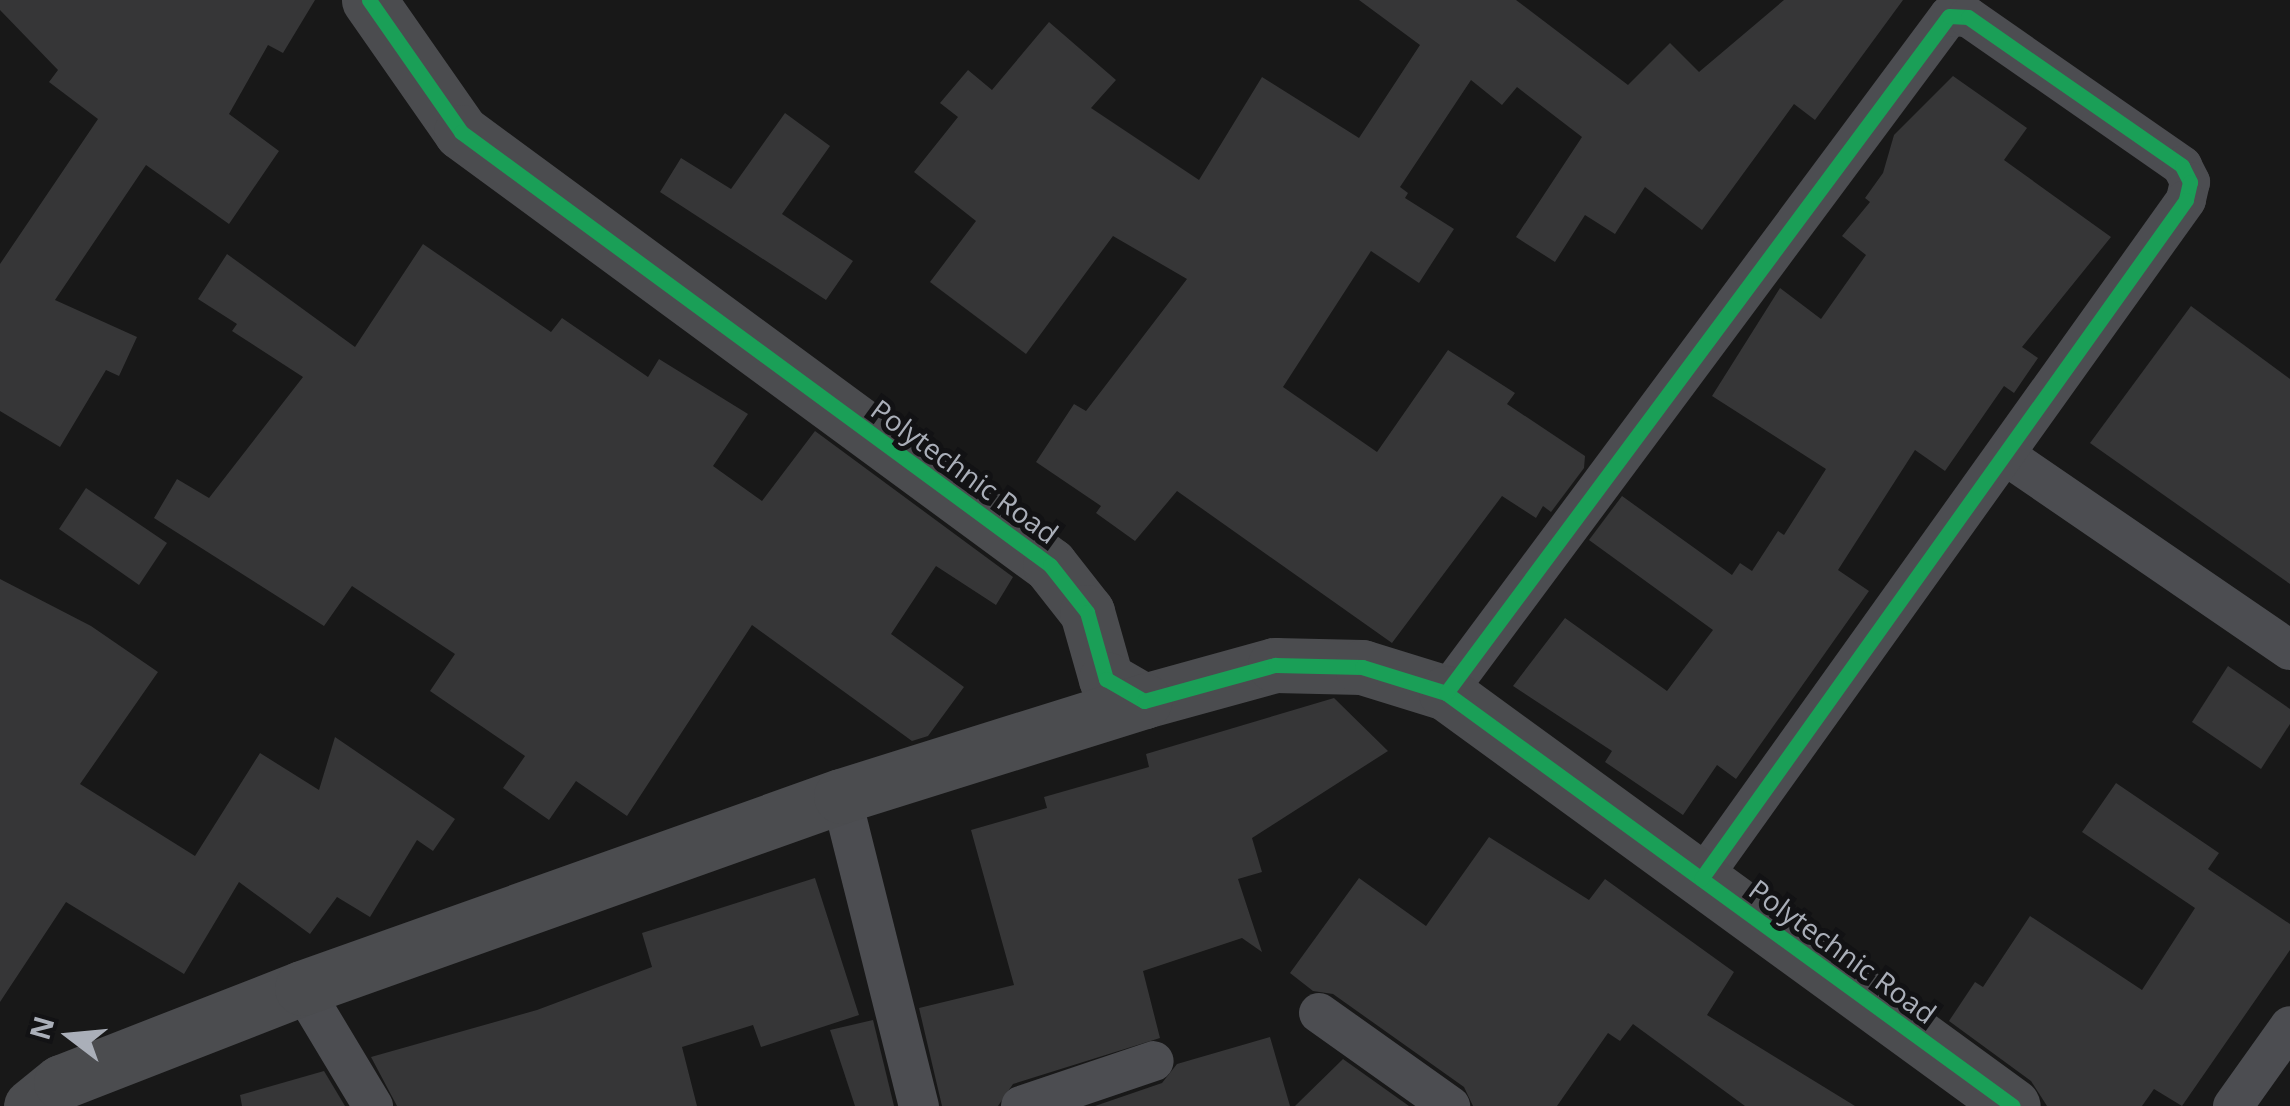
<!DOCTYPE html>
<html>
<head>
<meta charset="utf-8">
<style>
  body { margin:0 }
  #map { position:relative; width:2290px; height:1106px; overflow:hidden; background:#181818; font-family:"Open Sans",sans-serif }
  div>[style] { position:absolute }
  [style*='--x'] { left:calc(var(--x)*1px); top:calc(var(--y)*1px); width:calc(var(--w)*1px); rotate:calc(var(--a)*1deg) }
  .building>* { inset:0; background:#363637 }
  .street>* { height:40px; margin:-20px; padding:0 20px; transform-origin:20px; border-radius:20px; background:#4c4d51 }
  .secondary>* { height:55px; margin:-27.5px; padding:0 27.5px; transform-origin:27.5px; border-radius:27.5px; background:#4b4c4f }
  .cycleway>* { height:15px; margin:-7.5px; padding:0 7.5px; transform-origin:7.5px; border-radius:7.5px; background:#1a9f57 }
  span { translate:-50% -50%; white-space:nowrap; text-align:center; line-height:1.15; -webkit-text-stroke:10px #121214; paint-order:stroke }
  .street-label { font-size:28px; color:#aaafb9 }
  .north { position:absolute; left:20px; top:986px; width:100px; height:100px; -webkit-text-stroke:8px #121214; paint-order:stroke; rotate:286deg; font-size:28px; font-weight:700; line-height:40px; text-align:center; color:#aaafb9 }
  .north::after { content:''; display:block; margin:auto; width:35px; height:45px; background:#aaafb9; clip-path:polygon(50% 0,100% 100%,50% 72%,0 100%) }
</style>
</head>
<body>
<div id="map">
  <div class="building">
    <i style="clip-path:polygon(0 0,315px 0,283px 53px,268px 45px,229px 114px,279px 151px,229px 224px,146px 165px,55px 300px,137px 337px,119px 376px,106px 370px,60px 447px,0 411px,0 264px,98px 119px,49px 82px,58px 70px,0 10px)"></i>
    <i style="clip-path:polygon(1359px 0,1516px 0,1628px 85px,1670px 43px,1699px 72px,1784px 0,1903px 0,1815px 120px,1794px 104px,1702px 230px,1645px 187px,1615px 234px,1585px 215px,1555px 262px,1516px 237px,1582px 137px,1517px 87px,1502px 105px,1471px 80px,1400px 187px,1408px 193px,1405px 198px,1454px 229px,1419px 283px,1371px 251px,1283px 387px,1377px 452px,1448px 350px,1515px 393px,1507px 404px,1585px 456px,1584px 468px,1551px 512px,1543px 506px,1536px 518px,1502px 496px,1392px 643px,1177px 491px,1135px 541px,1096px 513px,1101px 506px,1036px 462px,1074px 404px,1086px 411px,1187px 279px,1113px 236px,1026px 354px,930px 282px,976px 221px,914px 172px,958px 117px,940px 103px,968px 70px,992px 90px,1049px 22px,1116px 80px,1091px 108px,1199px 180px,1262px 77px,1359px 138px,1420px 45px)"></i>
    <i style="clip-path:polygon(1953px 76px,2027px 128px,2004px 160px,2111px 237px,2022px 347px,2038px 358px,2014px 393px,2004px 386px,1945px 471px,1915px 450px,1838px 570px,1869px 591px,1736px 779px,1717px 765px,1683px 815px,1605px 762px,1612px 751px,1513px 686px,1565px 618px,1667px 691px,1713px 630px,1589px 540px,1622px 496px,1732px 575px,1740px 563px,1752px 571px,1778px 531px,1784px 535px,1826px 469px,1712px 396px,1780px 288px,1821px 319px,1866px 255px,1842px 236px,1870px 202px,1865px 198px,1883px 173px,1894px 135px)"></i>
    <i style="clip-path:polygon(785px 113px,830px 146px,782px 214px,853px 261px,826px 300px,660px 192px,681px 158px,731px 189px)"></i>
    <i style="clip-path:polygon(423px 244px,551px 332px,562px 318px,648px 377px,659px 359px,748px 414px,713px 466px,762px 501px,815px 431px,1013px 577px,996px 605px,936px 566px,891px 634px,964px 687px,928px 736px,912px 741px,752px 625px,627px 816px,576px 781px,549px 820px,503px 788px,525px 756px,430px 691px,455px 654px,352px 586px,324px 626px,154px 518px,177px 479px,209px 498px,303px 377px,232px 331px,237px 324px,198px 299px,227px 254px,355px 347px)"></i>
    <i style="clip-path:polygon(2191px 306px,2290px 379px,2290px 584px,2090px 443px)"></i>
    <i style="clip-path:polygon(86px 488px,167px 543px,139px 585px,59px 529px)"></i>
    <i style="clip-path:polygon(0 579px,91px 626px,158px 672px,80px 784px,195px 856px,260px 753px,319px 790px,335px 737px,455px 819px,433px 851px,417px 840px,370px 917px,337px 897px,310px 934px,239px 882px,184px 974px,66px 902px,0 1002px)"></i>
    <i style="clip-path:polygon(2228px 666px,2290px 709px,2290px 724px,2261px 769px,2192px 722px)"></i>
    <i style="clip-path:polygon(1334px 698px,1388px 751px,1252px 838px,1262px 872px,1238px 879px,1262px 952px,1242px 938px,1143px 971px,1160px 1038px,1013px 1084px,998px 1106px,942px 1106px,919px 1008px,1014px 985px,971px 830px,1047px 808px,1044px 797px,1149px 767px,1146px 754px)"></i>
    <i style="clip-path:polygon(2116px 783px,2219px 853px,2208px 869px,2290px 924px,2290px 950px,2182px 1106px,2154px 1089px,2142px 1106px,2047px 1106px,2031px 1081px,1949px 1021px,1975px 982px,1983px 987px,2030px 916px,2142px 990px,2195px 908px,2082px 832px)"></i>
    <i style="clip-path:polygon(1489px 837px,1589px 900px,1605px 879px,1734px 972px,1707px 1015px,1855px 1106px,1745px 1106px,1633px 1024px,1620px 1041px,1608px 1033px,1557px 1106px,1473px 1106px,1464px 1087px,1333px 994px,1313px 991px,1290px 973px,1359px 878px,1426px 926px)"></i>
    <i style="clip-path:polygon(815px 878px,859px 1015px,761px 1047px,753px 1025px,682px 1047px,697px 1106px,397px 1106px,371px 1057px,537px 1010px,652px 967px,642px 933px)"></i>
    <i style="clip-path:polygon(873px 1020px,894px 1106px,855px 1106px,830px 1030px)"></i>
    <i style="clip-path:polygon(1270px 1037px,1290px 1106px,1095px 1106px,1162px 1083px,1177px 1064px)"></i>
    <i style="clip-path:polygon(1343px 1059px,1409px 1106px,1295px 1106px)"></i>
    <i style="clip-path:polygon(324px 1071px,345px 1106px,242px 1106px,240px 1095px)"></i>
  </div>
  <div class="street">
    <i style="--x:2005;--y:455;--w:345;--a:34.4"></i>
    <i style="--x:1446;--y:693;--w:843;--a:-53.39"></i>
    <i style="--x:1949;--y:16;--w:19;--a:3"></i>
    <i style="--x:1968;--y:17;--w:261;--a:34.8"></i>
    <i style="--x:2182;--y:166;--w:18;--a:63"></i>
    <i style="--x:2190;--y:182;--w:18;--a:103"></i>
    <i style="--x:2186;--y:200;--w:834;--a:125.54"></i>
    <i style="--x:841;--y:796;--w:320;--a:75.9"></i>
    <i style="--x:302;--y:988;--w:138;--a:59"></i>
    <i style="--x:1319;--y:1013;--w:161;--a:35.4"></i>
    <i style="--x:1021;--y:1106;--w:140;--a:-18.7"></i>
    <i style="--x:2233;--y:1106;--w:98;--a:-54.5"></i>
  </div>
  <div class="secondary">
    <i style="--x:369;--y:0;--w:161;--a:55.1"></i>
    <i style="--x:461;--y:132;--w:731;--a:36.32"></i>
    <i style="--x:1050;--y:565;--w:60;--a:51.8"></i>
    <i style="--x:1087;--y:612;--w:70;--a:74.2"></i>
    <i style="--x:1106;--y:679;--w:44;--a:30.1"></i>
    <i style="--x:1144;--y:701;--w:136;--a:-15.4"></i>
    <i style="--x:1275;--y:665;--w:87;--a:1.3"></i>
    <i style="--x:1362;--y:667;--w:88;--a:17.2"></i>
    <i style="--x:1446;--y:693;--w:701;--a:36.07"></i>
    <i style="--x:31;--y:1106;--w:38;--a:-39"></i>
    <i style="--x:61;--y:1082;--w:259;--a:-21.3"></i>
    <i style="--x:302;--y:988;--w:572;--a:-19.61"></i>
    <i style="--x:841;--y:796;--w:318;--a:-17.4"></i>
  </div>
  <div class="cycleway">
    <i style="--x:369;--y:0;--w:161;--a:55.1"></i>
    <i style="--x:461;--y:132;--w:731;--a:36.32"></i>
    <i style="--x:1050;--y:565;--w:60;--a:51.8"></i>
    <i style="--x:1087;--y:612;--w:70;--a:74.2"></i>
    <i style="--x:1106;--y:679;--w:44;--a:30.1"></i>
    <i style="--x:1144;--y:701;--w:136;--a:-15.4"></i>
    <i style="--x:1275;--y:665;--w:87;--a:1.3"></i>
    <i style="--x:1362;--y:667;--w:88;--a:17.2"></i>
    <i style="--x:1446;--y:693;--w:701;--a:36.07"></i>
    <i style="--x:1446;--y:693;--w:843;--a:-53.39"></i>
    <i style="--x:1949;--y:16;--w:19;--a:3"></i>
    <i style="--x:1968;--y:17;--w:261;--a:34.8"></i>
    <i style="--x:2182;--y:166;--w:18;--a:63"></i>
    <i style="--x:2190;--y:182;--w:18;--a:103"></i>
    <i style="--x:2186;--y:200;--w:834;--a:125.54"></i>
  </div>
  <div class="street-label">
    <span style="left:965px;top:471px;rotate:36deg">Polytechnic Road</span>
    <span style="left:1843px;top:951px;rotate:36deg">Polytechnic Road</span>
  </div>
  <div class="north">N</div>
</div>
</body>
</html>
